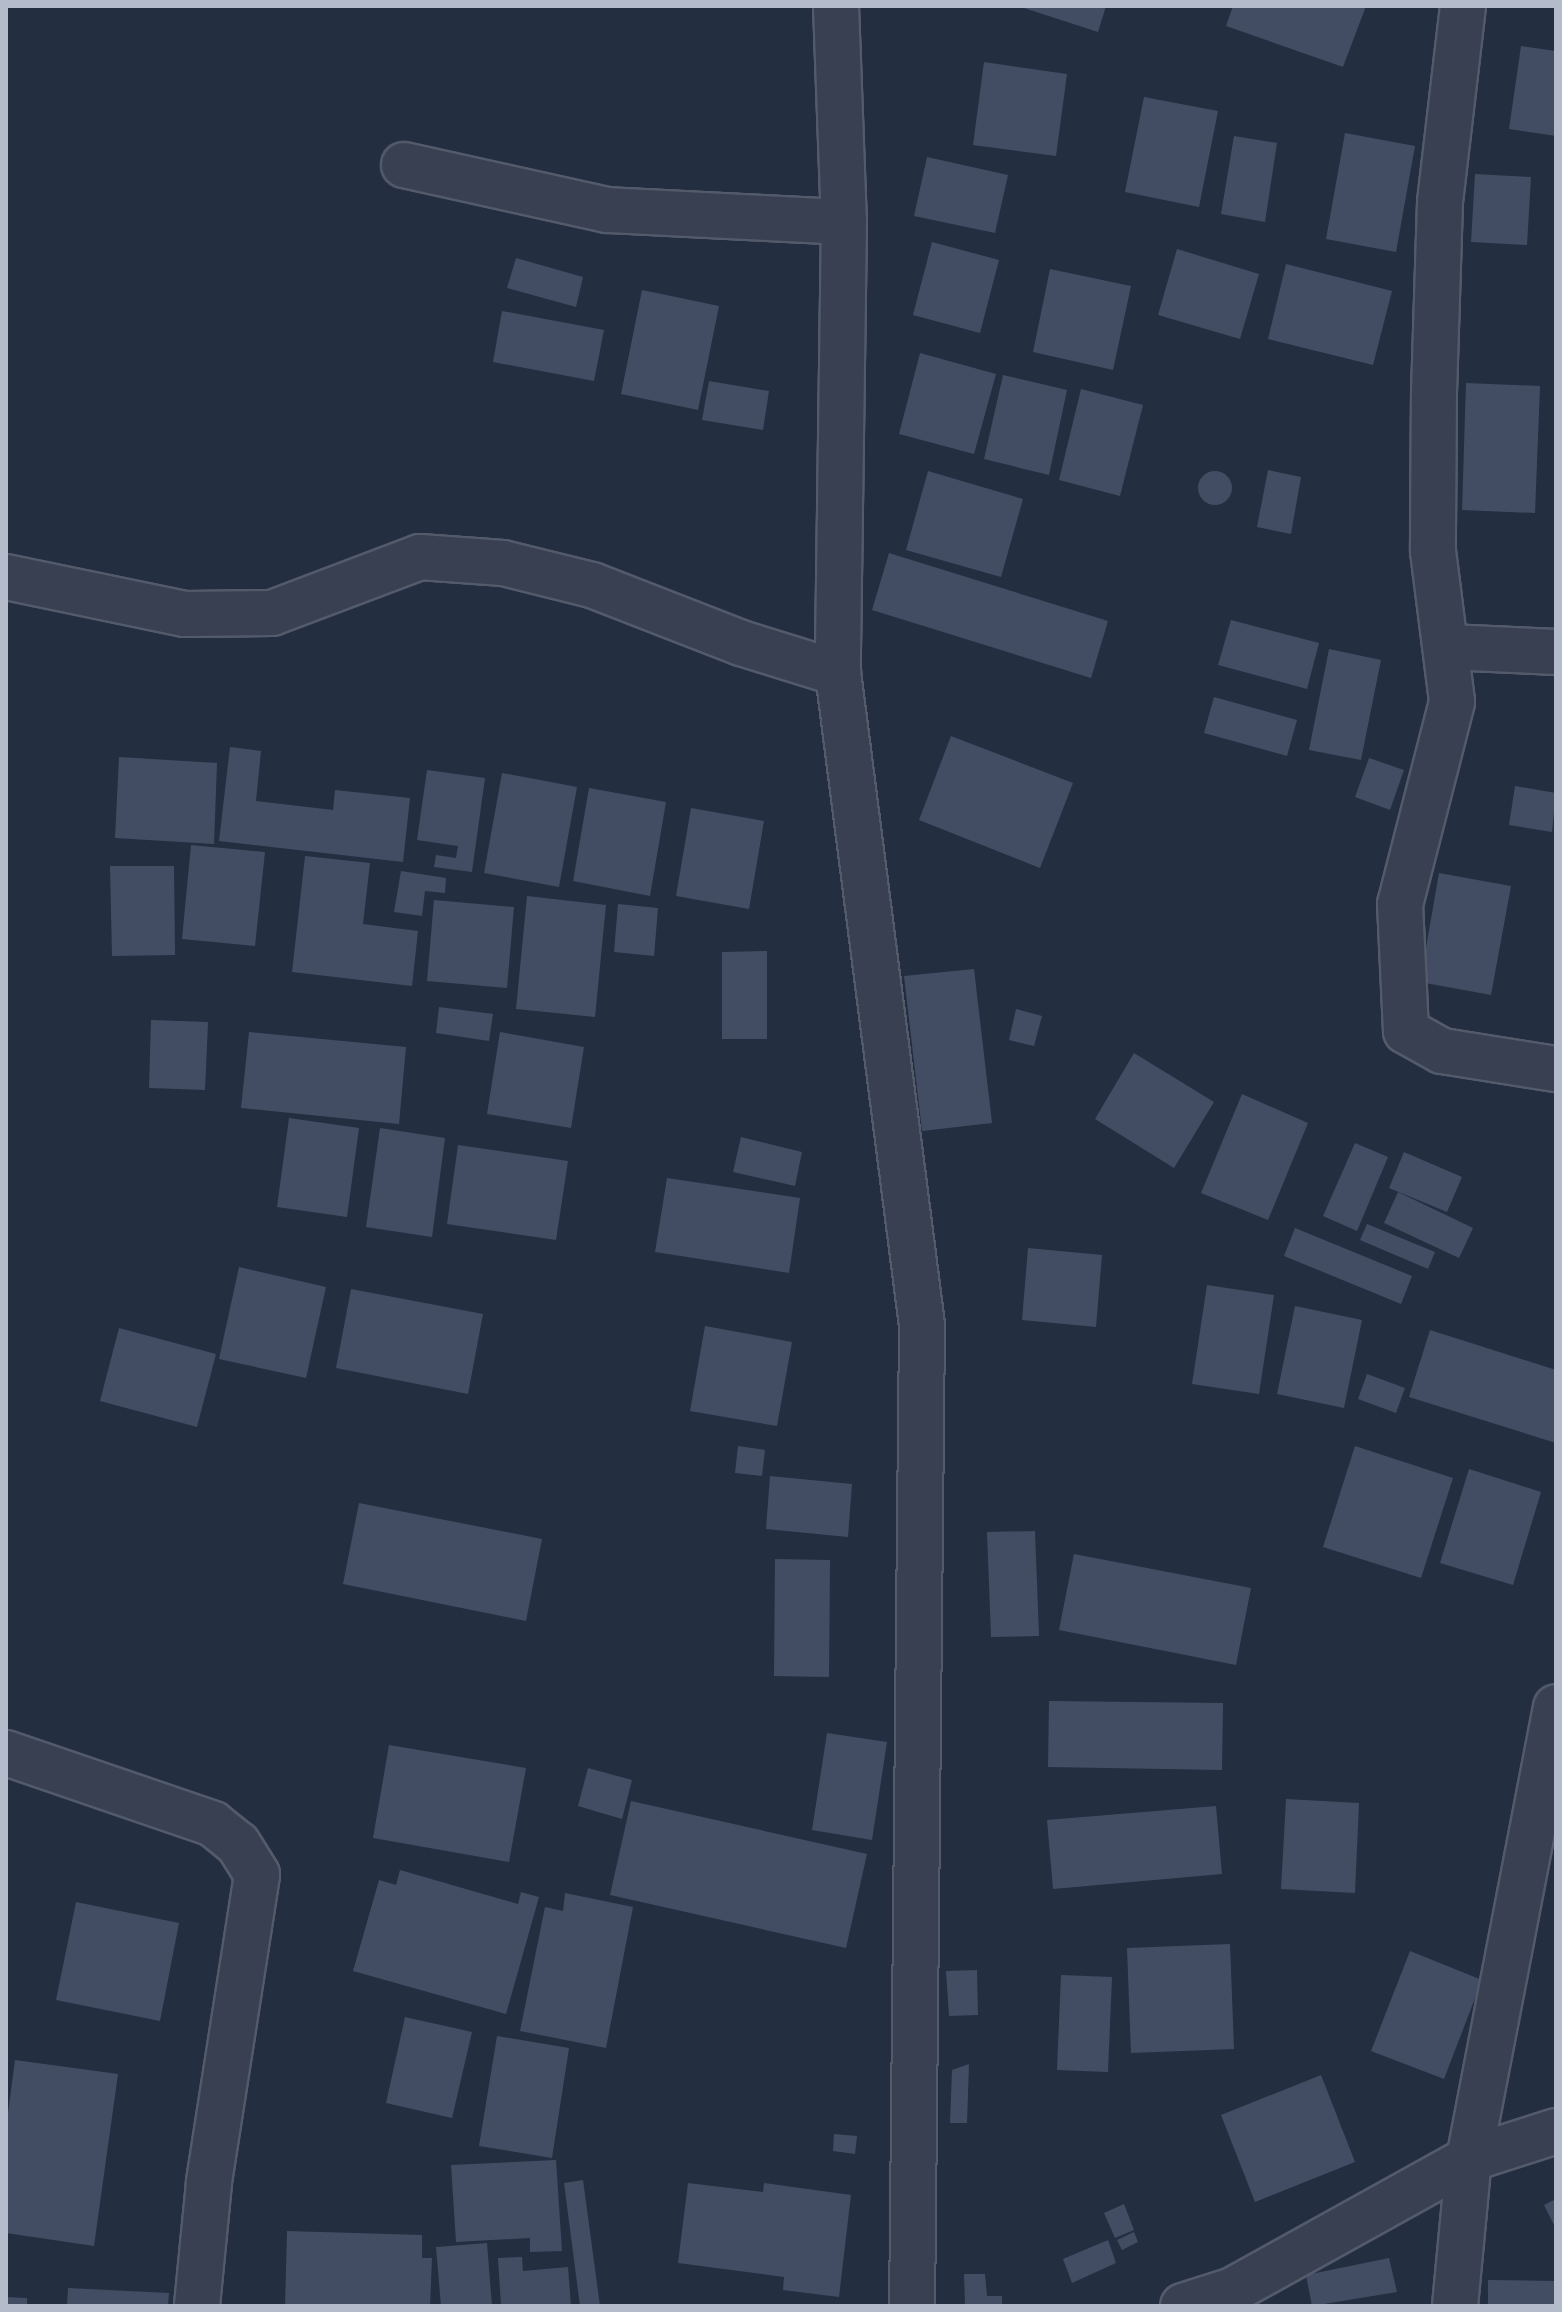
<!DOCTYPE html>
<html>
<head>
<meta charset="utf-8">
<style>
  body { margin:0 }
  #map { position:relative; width:1562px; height:2312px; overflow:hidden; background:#232e41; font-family:"Varela Round",sans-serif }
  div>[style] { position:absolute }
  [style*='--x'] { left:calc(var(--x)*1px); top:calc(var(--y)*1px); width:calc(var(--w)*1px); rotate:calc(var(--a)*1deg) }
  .building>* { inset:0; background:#424d64 }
  .round { border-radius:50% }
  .roads { filter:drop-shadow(2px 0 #535b6b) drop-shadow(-2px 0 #535b6b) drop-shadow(0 2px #535b6b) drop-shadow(0 -2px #535b6b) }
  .minor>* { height:44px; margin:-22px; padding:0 22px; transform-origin:22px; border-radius:22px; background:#384051 }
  span { translate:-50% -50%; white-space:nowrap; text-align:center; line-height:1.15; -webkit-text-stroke:7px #1d2536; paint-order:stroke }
  .frame { position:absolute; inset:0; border:8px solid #b4bbcb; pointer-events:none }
</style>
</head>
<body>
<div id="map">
  <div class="building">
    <i style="clip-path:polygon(1018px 6px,1106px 6px,1098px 32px)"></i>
    <i style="clip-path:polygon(1233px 6px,1366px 6px,1343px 67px,1226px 26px)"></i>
    <i style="clip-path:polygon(1521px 46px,1556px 51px,1556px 136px,1509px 129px)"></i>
    <i style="clip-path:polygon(984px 62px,1067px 74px,1056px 156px,973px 145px)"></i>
    <i style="clip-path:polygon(1144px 97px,1218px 111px,1199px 207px,1125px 192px)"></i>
    <i style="clip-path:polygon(1345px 133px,1415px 146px,1396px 252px,1326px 239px)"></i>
    <i style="clip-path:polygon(1234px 136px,1277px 143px,1265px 222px,1221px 214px)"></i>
    <i style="clip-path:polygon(927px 157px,1008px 175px,995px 233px,914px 216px)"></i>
    <i style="clip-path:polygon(1475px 174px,1531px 177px,1527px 245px,1471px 242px)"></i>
    <i style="clip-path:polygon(932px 242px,999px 260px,980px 333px,913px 315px)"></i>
    <i style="clip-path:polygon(1177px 249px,1259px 274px,1240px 339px,1158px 315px)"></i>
    <i style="clip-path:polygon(516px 258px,583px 277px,576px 307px,507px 288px)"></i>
    <i style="clip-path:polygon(1286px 264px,1392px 291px,1373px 365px,1268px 339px)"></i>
    <i style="clip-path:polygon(1050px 269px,1131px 286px,1113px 370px,1033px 352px)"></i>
    <i style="clip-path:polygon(642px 290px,719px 306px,698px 410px,621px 394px)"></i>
    <i style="clip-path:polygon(502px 311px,604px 330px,594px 381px,493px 362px)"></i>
    <i style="clip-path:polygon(920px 353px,996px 374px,974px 454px,899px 434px)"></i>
    <i style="clip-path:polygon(1003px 375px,1067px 390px,1049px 475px,984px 459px)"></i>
    <i style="clip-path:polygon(709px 381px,769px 391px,763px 430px,702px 420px)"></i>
    <i style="clip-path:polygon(1466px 383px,1540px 386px,1535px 513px,1462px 510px)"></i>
    <i style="clip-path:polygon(1081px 389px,1143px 405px,1120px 496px,1059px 480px)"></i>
    <i style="clip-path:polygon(1268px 470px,1301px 477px,1291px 534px,1257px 527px)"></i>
    <i class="round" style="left:1198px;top:471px;width:34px;height:34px"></i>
    <i style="clip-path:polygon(928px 471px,1023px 499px,1001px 577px,906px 550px)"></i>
    <i style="clip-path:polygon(889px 553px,1108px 621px,1091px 678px,872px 610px)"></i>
    <i style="clip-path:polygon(1231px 620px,1319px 643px,1307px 689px,1218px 665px)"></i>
    <i style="clip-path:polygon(1329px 649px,1381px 660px,1361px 760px,1309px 750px)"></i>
    <i style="clip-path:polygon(1214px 697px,1297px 720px,1287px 756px,1204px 733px)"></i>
    <i style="clip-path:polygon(951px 736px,1073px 783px,1040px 868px,919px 820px)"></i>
    <i style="clip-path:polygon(230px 747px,261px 751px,256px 801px,333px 810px,335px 790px,410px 798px,403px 862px,219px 841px)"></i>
    <i style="clip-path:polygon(119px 757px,217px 763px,214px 844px,115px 838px)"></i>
    <i style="clip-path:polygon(1369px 758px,1404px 770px,1390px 810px,1355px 797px)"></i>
    <i style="clip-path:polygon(427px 770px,485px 778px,472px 872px,434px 867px,436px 855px,456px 858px,458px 846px,417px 840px)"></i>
    <i style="clip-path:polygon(502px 773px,577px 787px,559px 887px,484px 873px)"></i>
    <i style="clip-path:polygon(1515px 786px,1556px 793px,1552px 832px,1509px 825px)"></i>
    <i style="clip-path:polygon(589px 788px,666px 802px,650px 896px,573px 881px)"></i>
    <i style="clip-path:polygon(691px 808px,764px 821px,749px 909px,676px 896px)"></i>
    <i style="clip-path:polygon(191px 845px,265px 852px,255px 946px,182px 939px)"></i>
    <i style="clip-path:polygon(305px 856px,370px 863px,363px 924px,418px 931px,412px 986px,292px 972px)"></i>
    <i style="clip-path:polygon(110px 866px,174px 866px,175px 955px,112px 956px)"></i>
    <i style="clip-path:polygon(401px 871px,446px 878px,445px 893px,425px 891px,422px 916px,394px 912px)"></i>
    <i style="clip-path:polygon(1439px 873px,1511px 886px,1491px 995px,1420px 982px)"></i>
    <i style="clip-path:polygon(527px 896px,606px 905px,595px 1017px,516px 1009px)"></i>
    <i style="clip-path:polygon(434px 900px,514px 907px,507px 988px,427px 981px)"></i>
    <i style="clip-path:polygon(618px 904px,658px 908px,654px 956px,614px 952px)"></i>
    <i style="clip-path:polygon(767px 951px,767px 1039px,722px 1039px,722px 952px)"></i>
    <i style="clip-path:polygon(974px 969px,992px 1123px,922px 1131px,904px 976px)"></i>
    <i style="clip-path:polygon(439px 1007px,493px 1014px,489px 1041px,436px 1033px)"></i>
    <i style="clip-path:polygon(1016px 1009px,1042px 1016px,1034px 1046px,1009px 1040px)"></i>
    <i style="clip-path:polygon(151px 1020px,208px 1022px,205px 1090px,149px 1088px)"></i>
    <i style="clip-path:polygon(249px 1032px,406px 1047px,399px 1124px,241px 1108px)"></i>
    <i style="clip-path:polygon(500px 1032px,584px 1047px,571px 1128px,487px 1114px)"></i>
    <i style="clip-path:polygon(1134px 1053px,1214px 1102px,1174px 1168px,1095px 1119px)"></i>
    <i style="clip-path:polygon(1242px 1094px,1308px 1123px,1268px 1220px,1201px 1193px)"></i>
    <i style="clip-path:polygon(289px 1118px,359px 1128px,347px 1217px,277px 1207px)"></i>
    <i style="clip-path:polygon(380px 1128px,445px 1138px,432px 1237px,366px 1227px)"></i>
    <i style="clip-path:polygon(741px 1137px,802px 1152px,795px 1186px,733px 1172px)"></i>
    <i style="clip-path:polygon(1355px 1143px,1388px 1157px,1357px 1231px,1323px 1216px)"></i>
    <i style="clip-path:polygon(458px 1145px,568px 1161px,556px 1240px,447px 1224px)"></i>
    <i style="clip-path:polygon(1404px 1152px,1462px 1177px,1447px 1212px,1389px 1188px)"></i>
    <i style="clip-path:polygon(667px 1178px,800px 1198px,789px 1273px,655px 1252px)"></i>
    <i style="clip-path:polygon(1398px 1192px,1473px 1228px,1459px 1258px,1384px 1223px)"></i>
    <i style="clip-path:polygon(1367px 1224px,1435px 1252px,1428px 1269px,1360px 1240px)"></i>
    <i style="clip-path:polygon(1295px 1228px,1412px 1276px,1401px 1304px,1284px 1256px)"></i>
    <i style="clip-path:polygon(1028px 1248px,1102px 1255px,1096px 1327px,1022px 1320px)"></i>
    <i style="clip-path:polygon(239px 1267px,326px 1287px,306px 1378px,219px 1359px)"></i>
    <i style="clip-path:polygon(1207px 1285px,1274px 1295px,1259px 1394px,1192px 1384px)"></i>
    <i style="clip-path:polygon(351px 1289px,483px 1314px,468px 1394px,336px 1368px)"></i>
    <i style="clip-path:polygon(1295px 1306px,1362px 1320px,1344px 1408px,1277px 1394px)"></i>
    <i style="clip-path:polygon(705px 1326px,792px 1342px,777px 1426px,690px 1411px)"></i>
    <i style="clip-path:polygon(119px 1328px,216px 1354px,197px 1427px,100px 1401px)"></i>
    <i style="clip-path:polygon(1430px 1330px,1556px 1370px,1556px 1443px,1409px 1397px)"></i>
    <i style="clip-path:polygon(1367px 1374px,1405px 1388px,1396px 1413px,1358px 1399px)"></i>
    <i style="clip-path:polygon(738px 1446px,765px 1450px,762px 1476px,735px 1473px)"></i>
    <i style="clip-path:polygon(1355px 1446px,1453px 1478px,1421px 1578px,1323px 1547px)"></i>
    <i style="clip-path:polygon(1469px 1469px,1541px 1492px,1513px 1585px,1440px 1563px)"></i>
    <i style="clip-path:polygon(770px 1476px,852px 1484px,848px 1537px,766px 1529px)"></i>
    <i style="clip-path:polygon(359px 1503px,542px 1539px,526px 1621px,343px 1584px)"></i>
    <i style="clip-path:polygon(1035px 1531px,1039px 1636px,991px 1637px,987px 1532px)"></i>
    <i style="clip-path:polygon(1074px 1554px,1251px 1588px,1236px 1665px,1059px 1630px)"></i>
    <i style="clip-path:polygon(775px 1559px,830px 1560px,829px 1677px,774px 1676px)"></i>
    <i style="clip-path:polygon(1049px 1701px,1223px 1703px,1222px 1770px,1048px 1767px)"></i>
    <i style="clip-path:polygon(827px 1733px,887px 1742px,872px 1840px,812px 1830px)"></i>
    <i style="clip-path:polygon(389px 1745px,526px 1768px,509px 1862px,373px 1838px)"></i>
    <i style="clip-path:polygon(588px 1768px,632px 1780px,622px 1819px,578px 1806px)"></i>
    <i style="clip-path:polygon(1286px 1799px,1359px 1803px,1355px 1893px,1281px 1889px)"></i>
    <i style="clip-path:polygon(631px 1801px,867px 1854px,846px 1948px,610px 1895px)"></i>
    <i style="clip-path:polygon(1216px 1806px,1222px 1874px,1053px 1889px,1047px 1820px)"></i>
    <i style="clip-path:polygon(400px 1870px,518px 1904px,521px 1892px,539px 1897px,506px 2014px,353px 1971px,379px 1880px,396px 1885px)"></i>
    <i style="clip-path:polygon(565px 1893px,633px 1907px,606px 2048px,520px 2031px,545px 1907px,563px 1911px)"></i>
    <i style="clip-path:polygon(76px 1902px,179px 1923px,160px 2021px,56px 2000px)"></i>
    <i style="clip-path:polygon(1230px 1944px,1234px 2049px,1131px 2053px,1127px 1948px)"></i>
    <i style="clip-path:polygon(1410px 1951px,1482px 1980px,1444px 2079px,1371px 2051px)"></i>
    <i style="clip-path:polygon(977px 1970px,978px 2015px,949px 2016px,946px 1971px)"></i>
    <i style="clip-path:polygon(1061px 1975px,1112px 1977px,1108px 2072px,1057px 2070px)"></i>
    <i style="clip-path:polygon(405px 2017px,472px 2032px,452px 2118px,386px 2103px)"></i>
    <i style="clip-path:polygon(497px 2036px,569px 2048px,552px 2158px,479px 2146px)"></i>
    <i style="clip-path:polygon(15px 2060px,118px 2074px,94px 2246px,6px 2233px,6px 2128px)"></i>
    <i style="clip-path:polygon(969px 2064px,967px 2123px,950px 2123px,952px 2070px)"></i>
    <i style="clip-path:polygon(1321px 2075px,1355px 2162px,1255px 2202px,1221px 2115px)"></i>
    <i style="clip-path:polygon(834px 2134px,857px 2136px,855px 2154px,833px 2151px)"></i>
    <i style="clip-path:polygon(556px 2160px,562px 2251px,530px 2252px,530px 2238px,456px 2242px,451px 2165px)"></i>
    <i style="clip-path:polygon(583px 2180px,600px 2306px,580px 2306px,564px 2183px)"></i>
    <i style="clip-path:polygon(688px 2183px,763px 2192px,764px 2183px,851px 2195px,839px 2297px,783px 2290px,784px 2277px,678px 2263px)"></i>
    <i style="clip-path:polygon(1556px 2199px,1556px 2229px,1544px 2205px)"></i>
    <i style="clip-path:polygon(1124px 2204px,1134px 2230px,1115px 2238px,1104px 2213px)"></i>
    <i style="clip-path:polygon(287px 2231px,422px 2235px,422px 2258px,432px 2258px,430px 2306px,285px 2306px)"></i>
    <i style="clip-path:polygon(1134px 2232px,1138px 2242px,1122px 2250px,1117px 2240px)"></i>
    <i style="clip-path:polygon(1108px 2240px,1116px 2263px,1072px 2283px,1063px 2259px)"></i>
    <i style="clip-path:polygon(487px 2243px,492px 2306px,441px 2306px,436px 2247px)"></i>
    <i style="clip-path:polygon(522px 2257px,523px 2271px,568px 2267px,571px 2306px,501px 2306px,498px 2258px)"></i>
    <i style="clip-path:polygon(1389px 2258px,1397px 2292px,1312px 2306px,1306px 2275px)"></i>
    <i style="clip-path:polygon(964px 2274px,985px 2274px,987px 2296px,1002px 2296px,1002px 2306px,965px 2306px)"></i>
    <i style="clip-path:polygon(1488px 2280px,1556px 2281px,1556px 2306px,1488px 2306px)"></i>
    <i style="clip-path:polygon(68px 2288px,169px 2293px,168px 2306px,67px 2306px)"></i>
    <i style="clip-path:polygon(6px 2297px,27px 2298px,27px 2306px,6px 2306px)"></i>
  </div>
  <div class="roads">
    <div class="minor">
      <i style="--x:836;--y:6;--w:216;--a:87.9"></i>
      <i style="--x:844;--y:222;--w:451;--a:90.8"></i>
      <i style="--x:838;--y:673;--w:657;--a:82.66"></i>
      <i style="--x:922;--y:1325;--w:981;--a:90.58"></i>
      <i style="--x:1463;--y:6;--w:197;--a:96.7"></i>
      <i style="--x:1440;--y:202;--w:188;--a:91.8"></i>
      <i style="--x:1434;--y:390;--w:161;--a:90.4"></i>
      <i style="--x:1433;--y:551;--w:152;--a:82.8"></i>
      <i style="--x:1452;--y:702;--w:209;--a:104.4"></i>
      <i style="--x:1400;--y:904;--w:127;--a:87.3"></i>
      <i style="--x:1406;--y:1031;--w:41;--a:29.1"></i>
      <i style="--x:1442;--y:1051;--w:115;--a:9"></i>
      <i style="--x:404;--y:165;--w:208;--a:12.5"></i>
      <i style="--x:607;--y:210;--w:237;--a:2.9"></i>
      <i style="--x:6;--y:577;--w:183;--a:11.7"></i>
      <i style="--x:185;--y:614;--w:87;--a:-0.7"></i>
      <i style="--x:272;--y:613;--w:158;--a:-20.7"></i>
      <i style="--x:420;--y:557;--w:83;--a:4.1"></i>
      <i style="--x:503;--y:563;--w:92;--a:13.9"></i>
      <i style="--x:592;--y:585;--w:160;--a:21.3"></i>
      <i style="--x:741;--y:643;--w:102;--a:17.2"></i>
      <i style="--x:1449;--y:647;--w:107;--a:2.7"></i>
      <i style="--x:6;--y:1753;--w:219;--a:18.9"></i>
      <i style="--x:213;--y:1824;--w:32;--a:39"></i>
      <i style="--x:238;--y:1844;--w:36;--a:58"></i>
      <i style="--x:257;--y:1875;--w:312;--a:98.9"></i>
      <i style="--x:209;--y:2183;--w:124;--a:95.6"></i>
      <i style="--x:1183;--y:2306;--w:52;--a:-17.7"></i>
      <i style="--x:1233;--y:2290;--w:270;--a:-29"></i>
      <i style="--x:1469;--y:2159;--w:91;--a:-17.8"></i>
      <i style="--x:1455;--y:2306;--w:148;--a:-84.6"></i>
      <i style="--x:1469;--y:2159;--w:460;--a:-79.1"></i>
    </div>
  </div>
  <div class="frame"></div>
</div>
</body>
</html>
